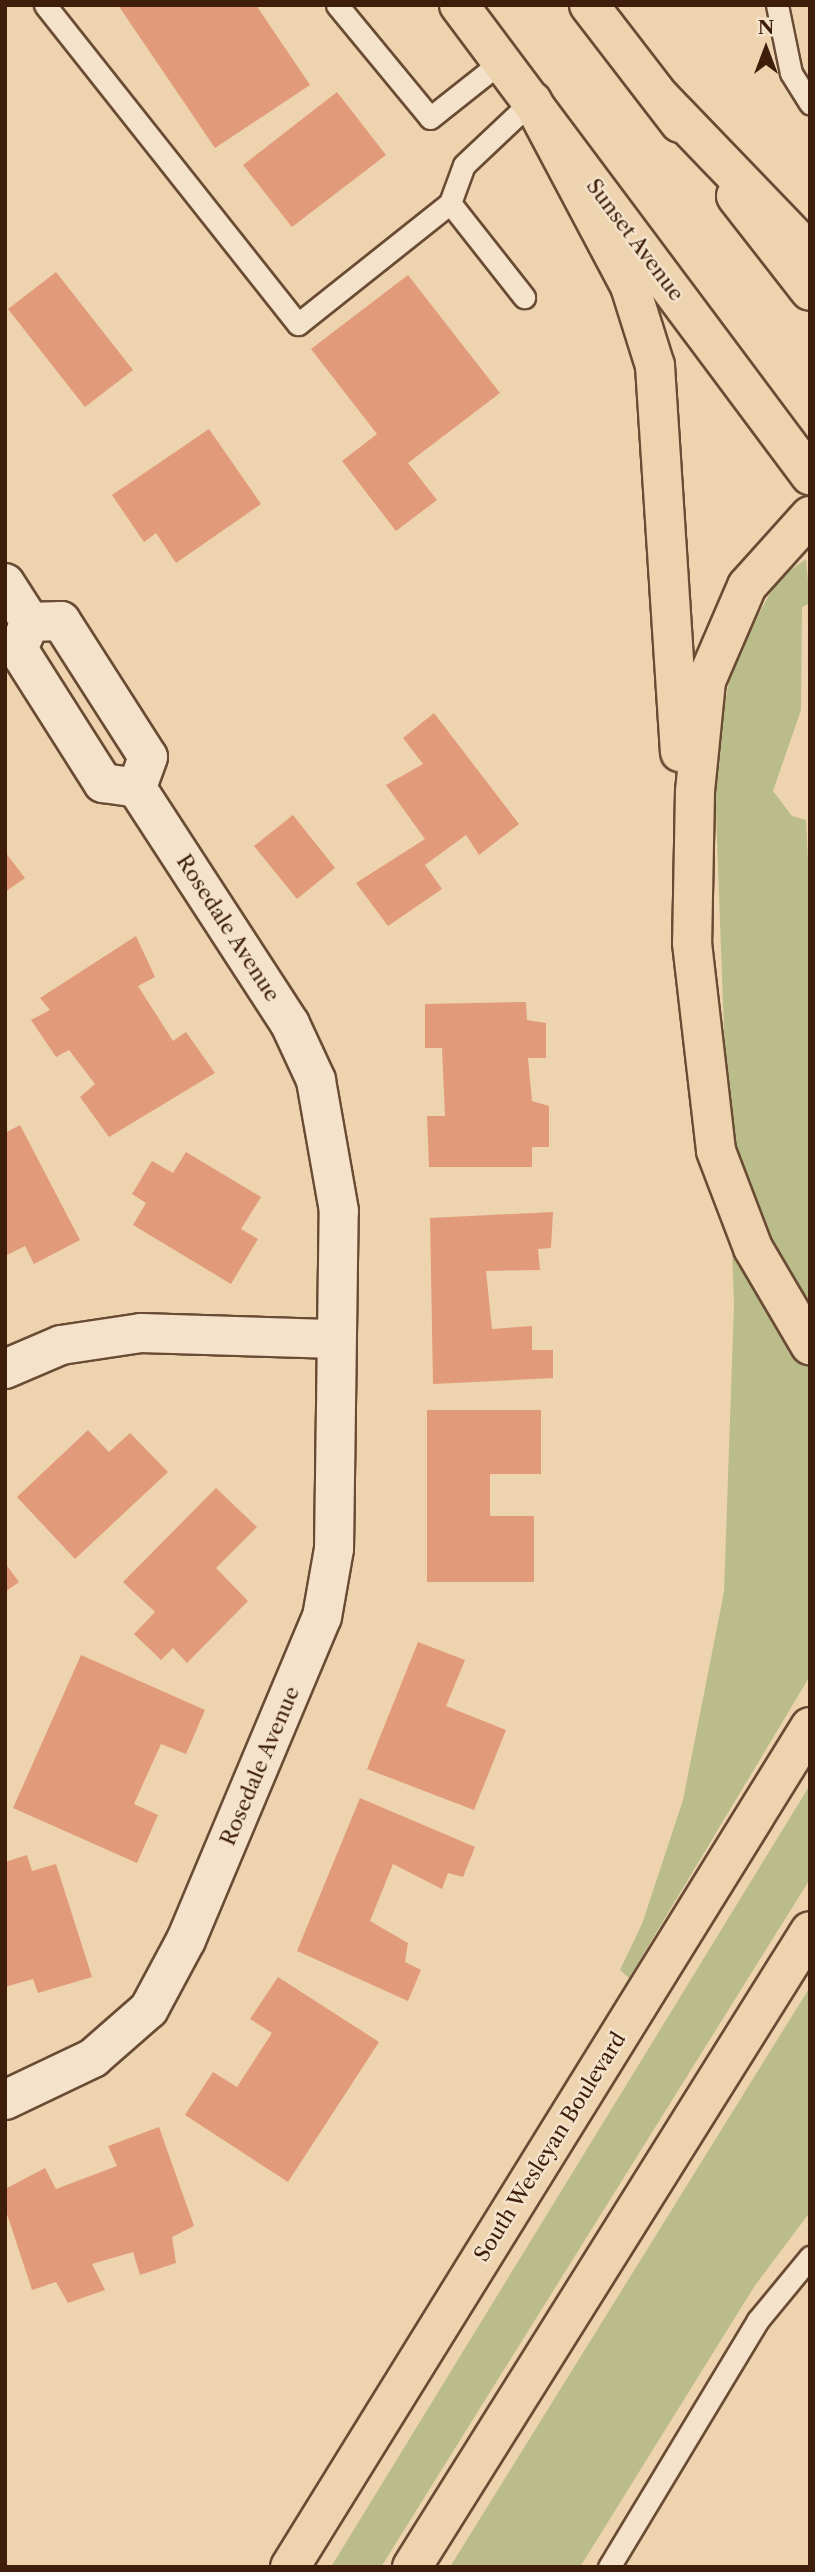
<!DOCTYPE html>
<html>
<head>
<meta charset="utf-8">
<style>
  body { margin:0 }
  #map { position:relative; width:815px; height:2572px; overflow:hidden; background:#eed3af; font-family:"Libre Caslon Text",serif }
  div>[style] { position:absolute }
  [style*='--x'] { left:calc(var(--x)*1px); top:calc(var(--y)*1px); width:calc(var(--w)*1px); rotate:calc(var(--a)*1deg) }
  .green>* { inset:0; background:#babc8a }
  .building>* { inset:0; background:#e19b7b }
  .roads { filter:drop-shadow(2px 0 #6a4b34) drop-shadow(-2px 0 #6a4b34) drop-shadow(0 2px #6a4b34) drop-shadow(0 -2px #6a4b34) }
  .lane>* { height:21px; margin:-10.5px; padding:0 10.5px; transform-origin:10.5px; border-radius:10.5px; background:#f4e2cb }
  .street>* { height:38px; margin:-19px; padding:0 19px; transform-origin:19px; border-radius:19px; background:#f4e2cb }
  .primary>* { height:38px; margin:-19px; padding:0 19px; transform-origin:19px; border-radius:19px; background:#eed3af }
  .highway>* { height:38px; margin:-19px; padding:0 19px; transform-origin:19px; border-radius:19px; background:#eed3af }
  span { translate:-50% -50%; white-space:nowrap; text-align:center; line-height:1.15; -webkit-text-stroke:5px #f4e2cb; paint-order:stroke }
  .street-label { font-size:21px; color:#3e1e0b }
  .frame { position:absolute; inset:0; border:7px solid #3e1e0b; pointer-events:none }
  .north { position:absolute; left:731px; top:14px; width:70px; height:70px; -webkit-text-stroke:5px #f4e2cb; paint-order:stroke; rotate:0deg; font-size:19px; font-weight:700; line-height:28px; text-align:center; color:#3e1e0b }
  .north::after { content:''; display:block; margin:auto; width:24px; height:32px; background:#3e1e0b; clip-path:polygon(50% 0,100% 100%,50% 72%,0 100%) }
</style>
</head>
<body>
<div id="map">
  <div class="green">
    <i style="clip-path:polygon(806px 559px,810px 603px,802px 607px,801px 710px,773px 791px,792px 816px,806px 820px,810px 899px,810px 1676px,629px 1978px,620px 1970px,642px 1924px,683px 1800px,724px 1592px,734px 1305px,714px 757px,733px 662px,777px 580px)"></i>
    <i style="clip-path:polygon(810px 1785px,810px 1879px,381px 2567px,331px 2567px)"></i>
    <i style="clip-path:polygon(810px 1987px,810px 2212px,754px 2287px,580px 2567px,450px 2567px)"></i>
  </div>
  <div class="building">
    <i style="clip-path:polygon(118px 5px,256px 5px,310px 85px,215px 148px)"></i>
    <i style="clip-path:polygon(337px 92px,386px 155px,292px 227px,243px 165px)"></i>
    <i style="clip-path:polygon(56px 272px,133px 370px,85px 407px,8px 309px)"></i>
    <i style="clip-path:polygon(408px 275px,500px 393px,408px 463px,437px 500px,396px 531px,342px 461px,377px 434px,311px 349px)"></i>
    <i style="clip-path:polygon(209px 429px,261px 504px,176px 563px,156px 533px,144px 542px,112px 495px)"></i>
    <i style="clip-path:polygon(434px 713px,519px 824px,479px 855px,466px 835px,425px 865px,442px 889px,388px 926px,356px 883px,425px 839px,386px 785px,423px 764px,403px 738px)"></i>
    <i style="clip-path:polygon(293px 815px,335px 868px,297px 899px,254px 846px)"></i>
    <i style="clip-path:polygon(5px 852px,25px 878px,5px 892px)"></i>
    <i style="clip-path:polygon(136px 936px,155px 977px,138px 986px,173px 1041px,186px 1032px,215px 1073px,109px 1137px,80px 1097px,95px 1084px,69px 1050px,56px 1057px,31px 1020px,50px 1010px,40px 998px)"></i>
    <i style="clip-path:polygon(526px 1002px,527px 1020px,546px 1023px,546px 1058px,528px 1058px,532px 1101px,549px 1106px,549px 1147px,532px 1147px,532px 1167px,429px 1167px,427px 1116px,445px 1116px,442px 1048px,425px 1048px,425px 1004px)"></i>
    <i style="clip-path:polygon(20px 1125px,80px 1240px,34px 1264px,25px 1246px,5px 1256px,5px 1133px)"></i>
    <i style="clip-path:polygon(186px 1152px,261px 1197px,241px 1229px,258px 1239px,231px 1284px,133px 1225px,146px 1203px,132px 1194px,152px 1161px,173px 1173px)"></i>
    <i style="clip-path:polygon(553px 1212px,551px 1248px,538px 1249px,540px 1270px,486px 1271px,492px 1329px,532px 1326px,532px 1350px,553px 1350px,553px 1378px,433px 1384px,430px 1218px)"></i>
    <i style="clip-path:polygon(427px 1410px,541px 1410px,541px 1474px,490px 1474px,490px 1516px,534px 1516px,534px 1582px,427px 1582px)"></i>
    <i style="clip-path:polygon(88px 1430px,109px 1452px,130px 1433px,168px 1472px,75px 1559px,17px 1497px)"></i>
    <i style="clip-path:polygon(216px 1488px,257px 1527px,216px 1568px,248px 1601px,187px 1663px,173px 1648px,161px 1660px,134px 1634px,155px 1612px,123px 1582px)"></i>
    <i style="clip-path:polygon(5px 1563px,19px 1582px,5px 1592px)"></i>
    <i style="clip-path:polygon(418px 1642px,465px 1660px,446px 1706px,506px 1730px,474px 1810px,367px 1769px)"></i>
    <i style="clip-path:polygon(81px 1655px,205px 1710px,186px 1754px,161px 1744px,134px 1804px,158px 1815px,137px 1863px,13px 1808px)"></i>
    <i style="clip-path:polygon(360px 1798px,475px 1847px,463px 1877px,448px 1873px,442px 1889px,393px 1864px,370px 1921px,408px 1943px,405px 1962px,421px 1970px,408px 2001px,297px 1951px)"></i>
    <i style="clip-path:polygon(27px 1855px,32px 1871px,56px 1864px,92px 1977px,38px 1993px,33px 1979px,5px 1987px,5px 1862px)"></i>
    <i style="clip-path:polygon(278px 1977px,379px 2042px,288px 2182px,185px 2115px,213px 2072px,237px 2087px,272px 2033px,250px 2019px)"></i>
    <i style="clip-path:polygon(159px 2127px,194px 2226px,172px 2237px,176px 2263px,140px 2275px,133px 2252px,92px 2264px,105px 2290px,68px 2303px,56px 2282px,32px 2290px,5px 2208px,5px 2189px,45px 2168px,56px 2189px,117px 2166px,108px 2146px)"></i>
  </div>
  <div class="roads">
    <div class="lane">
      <i style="--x:45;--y:5;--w:407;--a:51.6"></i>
      <i style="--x:298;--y:324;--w:194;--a:-38.5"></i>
      <i style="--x:450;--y:203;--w:40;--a:-69.8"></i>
      <i style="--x:464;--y:165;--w:93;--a:-43.3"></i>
      <i style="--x:337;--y:5;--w:146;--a:50.5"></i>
      <i style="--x:430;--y:118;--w:92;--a:-38.4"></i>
      <i style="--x:777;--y:5;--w:69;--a:78.4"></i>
      <i style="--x:791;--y:73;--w:36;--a:58"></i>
      <i style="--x:450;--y:203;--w:120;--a:51.8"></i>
      <i style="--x:609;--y:2567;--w:288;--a:-58.9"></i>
      <i style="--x:758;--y:2320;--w:82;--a:-50.5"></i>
    </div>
    <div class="street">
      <i style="--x:5;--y:583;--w:46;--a:57.3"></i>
      <i style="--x:30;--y:622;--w:31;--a:-2"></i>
      <i style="--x:61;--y:621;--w:161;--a:57.4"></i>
      <i style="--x:148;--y:757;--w:33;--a:110"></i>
      <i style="--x:30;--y:622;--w:30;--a:114"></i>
      <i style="--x:18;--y:649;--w:159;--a:57.6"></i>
      <i style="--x:103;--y:783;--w:34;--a:8"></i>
      <i style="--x:5;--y:1369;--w:61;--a:-23.2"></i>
      <i style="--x:61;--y:1345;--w:81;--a:-8.5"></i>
      <i style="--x:141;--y:1333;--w:195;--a:1.8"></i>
      <i style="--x:5;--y:2100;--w:98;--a:-25.5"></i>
      <i style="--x:93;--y:2058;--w:74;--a:-41.2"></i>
      <i style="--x:149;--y:2009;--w:78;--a:-61.8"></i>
      <i style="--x:186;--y:1940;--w:350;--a:-67.2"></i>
      <i style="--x:322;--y:1617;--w:69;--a:-80"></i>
      <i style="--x:334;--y:1549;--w:338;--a:-89.2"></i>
      <i style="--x:339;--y:1211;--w:133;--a:-100"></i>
      <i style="--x:316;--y:1080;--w:62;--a:-114.9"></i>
      <i style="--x:290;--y:1024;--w:281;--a:-123"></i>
    </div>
    <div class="primary">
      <i style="--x:459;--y:5;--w:587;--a:53.25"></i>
      <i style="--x:589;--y:5;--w:149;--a:52.4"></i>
      <i style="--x:736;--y:196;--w:120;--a:52.1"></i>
    </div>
    <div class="highway">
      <i style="--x:661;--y:98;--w:215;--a:46.1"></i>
      <i style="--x:532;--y:101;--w:209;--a:62.1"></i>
      <i style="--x:630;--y:286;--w:84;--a:72.6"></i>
      <i style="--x:655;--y:366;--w:387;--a:86.3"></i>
      <i style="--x:810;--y:516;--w:94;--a:132"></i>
      <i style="--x:747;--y:586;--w:103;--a:113.3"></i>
      <i style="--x:706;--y:681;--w:112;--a:95.7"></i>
      <i style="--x:695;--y:792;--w:151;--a:91.1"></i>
      <i style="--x:692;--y:943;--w:209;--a:83.4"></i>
      <i style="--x:716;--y:1151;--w:104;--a:69.1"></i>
      <i style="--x:753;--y:1248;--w:113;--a:59.6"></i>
      <i style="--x:290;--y:2567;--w:988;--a:-58.24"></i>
      <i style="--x:412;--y:2567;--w:750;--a:-57.96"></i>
    </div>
  </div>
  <div class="street-label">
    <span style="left:635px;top:240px;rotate:53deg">Sunset Avenue</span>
    <span style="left:228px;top:928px;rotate:57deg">Rosedale Avenue</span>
    <span style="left:260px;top:1766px;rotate:-67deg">Rosedale Avenue</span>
    <span style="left:550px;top:2147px;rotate:-58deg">South Wesleyan Boulevard</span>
  </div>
  <div class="frame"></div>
  <div class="north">N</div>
</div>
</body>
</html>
